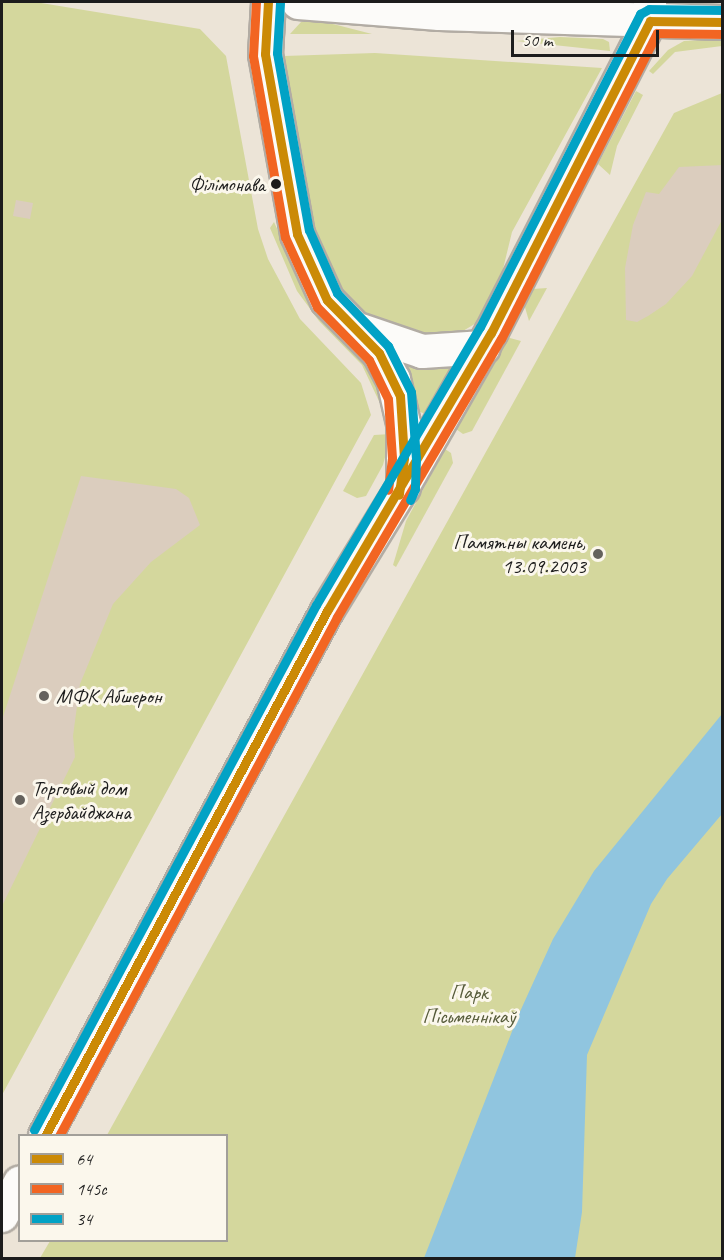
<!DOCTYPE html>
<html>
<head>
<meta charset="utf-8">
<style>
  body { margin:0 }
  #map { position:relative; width:724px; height:1260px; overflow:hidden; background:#ece4d7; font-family:Caveat,sans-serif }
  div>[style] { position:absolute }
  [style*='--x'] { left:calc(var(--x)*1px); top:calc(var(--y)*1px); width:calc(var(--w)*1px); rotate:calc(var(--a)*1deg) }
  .green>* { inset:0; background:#d4d79d }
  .water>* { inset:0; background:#90c5df }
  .building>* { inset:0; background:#dbcdbe }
  .roads { filter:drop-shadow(2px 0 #b2aca4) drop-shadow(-2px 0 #b2aca4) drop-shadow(0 2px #b2aca4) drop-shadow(0 -2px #b2aca4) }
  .secondary>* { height:32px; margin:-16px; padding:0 16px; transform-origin:16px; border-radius:16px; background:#fcfbf9 }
  .primary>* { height:33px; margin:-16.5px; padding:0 16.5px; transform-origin:16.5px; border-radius:16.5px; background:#fcfbf9 }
  .bus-1>* { height:9px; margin:-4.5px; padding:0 4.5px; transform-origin:4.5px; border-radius:4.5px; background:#cb8a06 }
  .bus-2>* { height:9px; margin:-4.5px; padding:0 4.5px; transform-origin:4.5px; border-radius:4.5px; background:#f26522 }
  .bus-3>* { height:9px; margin:-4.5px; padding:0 4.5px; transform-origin:4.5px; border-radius:4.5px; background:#01a2c5 }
  .dots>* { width:16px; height:16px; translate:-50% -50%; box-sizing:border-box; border:3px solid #fbf7ec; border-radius:50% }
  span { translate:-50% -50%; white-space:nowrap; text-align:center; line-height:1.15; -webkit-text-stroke:6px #fbf7ec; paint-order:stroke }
  .bus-label { font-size:20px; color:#1c1c1c }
  .right { translate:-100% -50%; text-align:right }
  .poi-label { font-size:21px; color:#1c1c1c }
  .left { translate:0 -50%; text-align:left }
  .park-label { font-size:21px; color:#555a39 }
  .frame { position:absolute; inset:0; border:3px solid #1c1c1c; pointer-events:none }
  .legend { position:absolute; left:18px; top:1134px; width:210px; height:108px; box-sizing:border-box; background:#fbf7ec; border:2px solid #a29f99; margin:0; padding:8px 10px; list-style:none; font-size:18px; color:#1c1c1c }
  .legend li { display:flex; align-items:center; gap:12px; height:30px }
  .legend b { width:30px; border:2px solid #a29f99 }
  .scale { position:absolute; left:511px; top:30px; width:148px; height:27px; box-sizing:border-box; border:3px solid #1c1c1c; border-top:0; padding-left:8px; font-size:18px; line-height:21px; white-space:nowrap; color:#1c1c1c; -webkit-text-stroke:4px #fbf7ec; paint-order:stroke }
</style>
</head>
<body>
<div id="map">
  <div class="green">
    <i style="clip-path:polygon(2px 2px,35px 2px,200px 29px,226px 56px,258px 229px,268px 259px,300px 319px,361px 383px,371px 415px,2px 1095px)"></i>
    <i style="clip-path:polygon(312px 20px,333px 24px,372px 34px,290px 34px,301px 22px)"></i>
    <i style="clip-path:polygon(560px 37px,603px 39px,609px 42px,610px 51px,516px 41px)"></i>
    <i style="clip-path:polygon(722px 39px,722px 46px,675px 52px,653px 74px,649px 71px,668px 50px,684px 41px)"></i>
    <i style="clip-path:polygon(375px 53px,602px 68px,512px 232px,496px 298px,486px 317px,445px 342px,371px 318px,333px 279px,317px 244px,284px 56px)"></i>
    <i style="clip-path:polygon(636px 91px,643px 95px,617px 146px,610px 175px,598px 164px)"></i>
    <i style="clip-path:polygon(722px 93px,722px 1258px,40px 1258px,50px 1241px,226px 1240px,226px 1136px,107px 1135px,674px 113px)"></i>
    <i style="clip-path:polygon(274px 222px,303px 285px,378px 377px,385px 414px,362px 365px,319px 321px,297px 291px,270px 228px)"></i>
    <i style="clip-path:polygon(547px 288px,529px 321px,524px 304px,533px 289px)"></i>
    <i style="clip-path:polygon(506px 337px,521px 341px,472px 431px,463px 434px,456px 429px)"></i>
    <i style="clip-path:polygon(399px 355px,459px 358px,436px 418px,415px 410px)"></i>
    <i style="clip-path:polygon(391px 434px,383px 465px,366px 496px,357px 498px,343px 491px,374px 435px)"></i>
    <i style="clip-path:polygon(445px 449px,451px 453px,453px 463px,396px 567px,393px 565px,406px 521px)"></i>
  </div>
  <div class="water">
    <i style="clip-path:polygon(722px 714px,722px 814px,667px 879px,651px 904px,587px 1055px,582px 1212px,575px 1258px,424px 1258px,518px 1016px,553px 939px,594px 871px)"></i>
  </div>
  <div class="building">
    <i style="clip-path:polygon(723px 165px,723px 218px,692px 276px,666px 304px,648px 316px,637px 322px,626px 320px,625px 268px,633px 225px,646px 192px,659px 194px,679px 167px)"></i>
    <i style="clip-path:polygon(16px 200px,33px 203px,30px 219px,13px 216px)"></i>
    <i style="clip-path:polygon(81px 476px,176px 489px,189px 498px,200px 525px,151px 562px,113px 604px,80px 684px,73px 736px,75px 757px,2px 906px,2px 720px)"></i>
  </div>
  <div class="roads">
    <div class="secondary">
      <i style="--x:45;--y:1136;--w:596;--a:-61.76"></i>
      <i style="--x:327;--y:611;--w:145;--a:-58.5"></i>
      <i style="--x:403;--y:487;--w:177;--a:-60.3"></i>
      <i style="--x:491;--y:333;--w:350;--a:-63"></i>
      <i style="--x:650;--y:21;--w:19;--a:-90"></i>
      <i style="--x:2;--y:1216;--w:38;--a:-62"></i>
    </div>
    <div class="primary">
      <i style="--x:268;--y:2;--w:52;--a:93.3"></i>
      <i style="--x:265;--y:54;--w:183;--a:79.9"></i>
      <i style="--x:297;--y:234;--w:72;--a:65.6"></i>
      <i style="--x:327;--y:300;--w:74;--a:45.5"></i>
      <i style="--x:379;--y:353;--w:30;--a:62"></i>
      <i style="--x:393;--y:379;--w:45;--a:77.2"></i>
      <i style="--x:403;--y:423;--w:64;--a:90"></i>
      <i style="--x:298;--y:2;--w:141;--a:4.5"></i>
      <i style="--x:439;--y:13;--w:283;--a:1.8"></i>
      <i style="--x:360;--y:330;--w:65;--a:18.7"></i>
      <i style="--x:422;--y:351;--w:61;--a:-3.8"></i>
    </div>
  </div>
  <div class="bus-1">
    <i style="--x:268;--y:2;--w:52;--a:93.3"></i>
    <i style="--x:265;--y:54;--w:183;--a:79.9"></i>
    <i style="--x:297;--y:234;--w:72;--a:65.6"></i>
    <i style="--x:327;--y:300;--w:74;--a:45.5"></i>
    <i style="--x:379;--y:353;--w:48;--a:64"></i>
    <i style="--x:400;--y:396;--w:62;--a:86.3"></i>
    <i style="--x:404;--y:458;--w:37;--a:98"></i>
    <i style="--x:45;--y:1136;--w:596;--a:-61.76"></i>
    <i style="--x:327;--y:611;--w:323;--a:-59.5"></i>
    <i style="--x:491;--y:333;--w:350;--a:-63"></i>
    <i style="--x:650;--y:21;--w:72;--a:0.8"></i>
  </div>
  <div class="bus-2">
    <i style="--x:256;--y:2;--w:54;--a:93.2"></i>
    <i style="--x:253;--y:56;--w:184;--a:80"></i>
    <i style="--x:285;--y:237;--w:77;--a:65.4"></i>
    <i style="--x:317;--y:307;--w:74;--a:45.5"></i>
    <i style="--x:369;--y:360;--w:43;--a:64"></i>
    <i style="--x:388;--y:399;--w:59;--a:86.1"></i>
    <i style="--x:392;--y:458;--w:32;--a:97"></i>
    <i style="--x:59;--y:1136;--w:589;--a:-61.82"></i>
    <i style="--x:337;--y:617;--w:323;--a:-59.5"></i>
    <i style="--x:501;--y:339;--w:343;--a:-63"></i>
    <i style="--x:657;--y:33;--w:65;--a:0.9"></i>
  </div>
  <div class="bus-3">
    <i style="--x:280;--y:3;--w:50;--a:93.4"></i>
    <i style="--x:277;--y:53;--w:180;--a:79.8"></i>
    <i style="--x:309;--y:230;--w:69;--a:66"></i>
    <i style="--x:337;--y:293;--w:74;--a:46.1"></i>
    <i style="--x:388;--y:346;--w:51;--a:63.4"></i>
    <i style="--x:411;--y:392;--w:66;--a:85.7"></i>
    <i style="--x:416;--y:458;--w:31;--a:92"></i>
    <i style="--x:415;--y:489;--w:12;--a:114"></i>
    <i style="--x:34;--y:1130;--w:596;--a:-61.76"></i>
    <i style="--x:316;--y:605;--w:323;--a:-59.5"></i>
    <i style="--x:480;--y:327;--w:352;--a:-62.9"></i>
    <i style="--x:640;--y:14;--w:10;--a:-29"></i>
    <i style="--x:649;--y:9;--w:73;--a:0.8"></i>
  </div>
  <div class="dots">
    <i style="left:276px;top:184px;background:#1c1c1c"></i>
    <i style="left:598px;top:554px;background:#65625d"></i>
    <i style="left:44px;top:696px;background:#65625d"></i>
    <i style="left:20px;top:800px;background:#65625d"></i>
  </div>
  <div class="bus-label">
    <span class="right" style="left:265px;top:184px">Філімонава</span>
  </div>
  <div class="poi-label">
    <span class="right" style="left:586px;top:554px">Памятны камень,<br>13.09.2003</span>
    <span class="left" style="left:56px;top:696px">МФК Абшерон</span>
    <span class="left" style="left:32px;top:800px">Торговый дом<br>Азербайджана</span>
  </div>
  <div class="park-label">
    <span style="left:469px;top:1004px">Парк<br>Пісьменнікаў</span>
  </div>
  <div class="frame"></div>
  <ul class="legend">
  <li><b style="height:8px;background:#cb8a06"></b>64</li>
  <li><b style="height:8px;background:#f26522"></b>145с</li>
  <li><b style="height:8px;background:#01a2c5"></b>34</li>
  </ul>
  <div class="scale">50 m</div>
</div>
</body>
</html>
